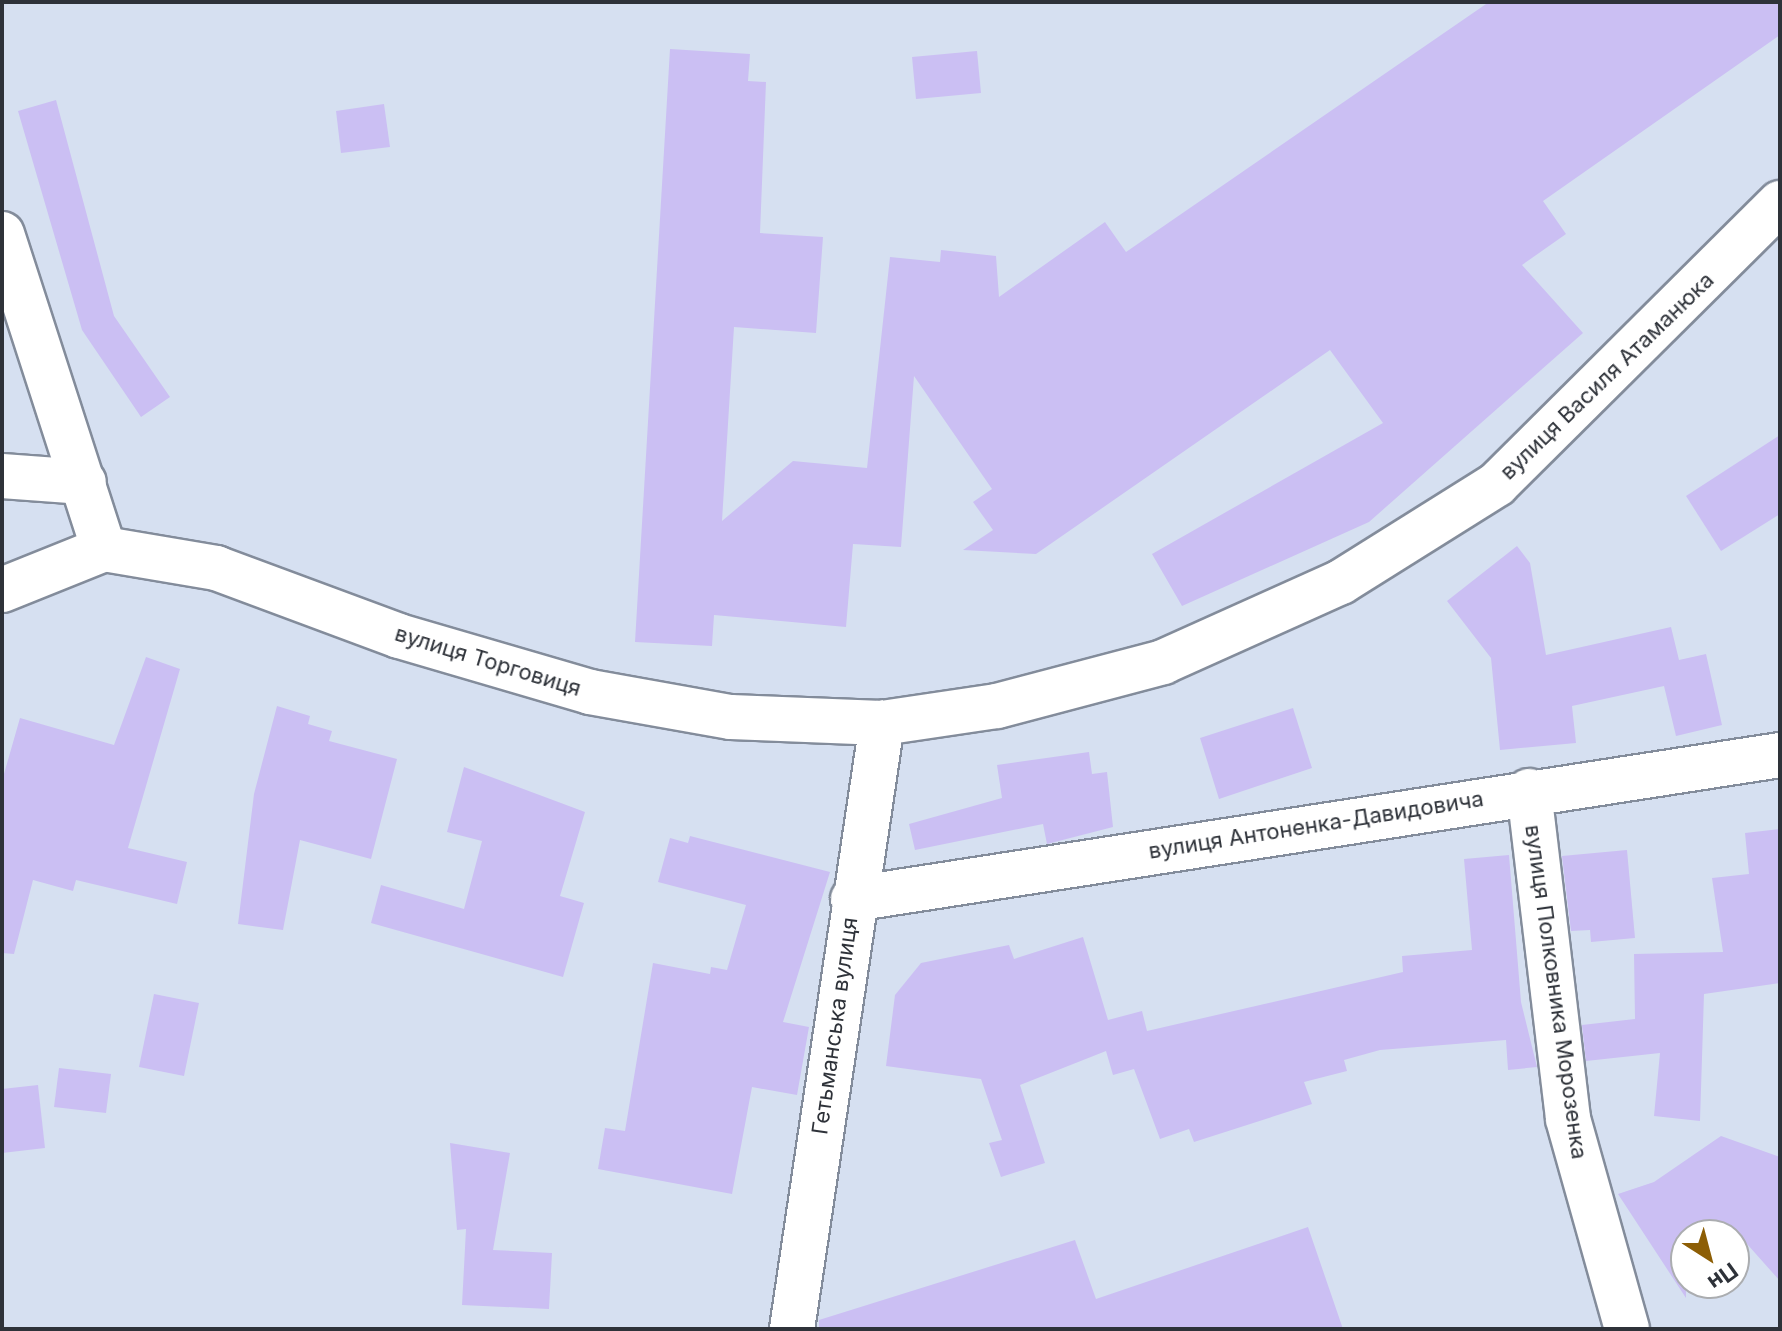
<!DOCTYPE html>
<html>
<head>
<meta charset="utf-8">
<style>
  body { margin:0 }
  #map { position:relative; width:1782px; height:1331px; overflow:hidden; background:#d6e0f1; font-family:Inter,sans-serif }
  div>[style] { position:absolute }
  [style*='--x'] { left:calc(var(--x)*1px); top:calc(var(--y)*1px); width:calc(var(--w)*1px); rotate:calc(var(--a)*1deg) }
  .building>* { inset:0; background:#cbbff3 }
  .roads { filter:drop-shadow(2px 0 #838c9b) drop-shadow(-2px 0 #838c9b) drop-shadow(0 2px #838c9b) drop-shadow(0 -2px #838c9b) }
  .street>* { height:44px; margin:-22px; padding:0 22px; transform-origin:22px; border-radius:22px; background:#fff }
  .secondary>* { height:44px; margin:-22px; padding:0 22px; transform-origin:22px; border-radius:22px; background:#fff }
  span { translate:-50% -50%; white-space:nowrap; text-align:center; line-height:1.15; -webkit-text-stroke:6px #fff; paint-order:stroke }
  .street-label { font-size:22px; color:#2e3239 }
  .frame { position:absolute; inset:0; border:4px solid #2e3239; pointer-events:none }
  .north { position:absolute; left:1670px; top:1219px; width:80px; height:80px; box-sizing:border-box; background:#fff; border:2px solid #abadb0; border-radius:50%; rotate:144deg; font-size:22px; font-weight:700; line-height:32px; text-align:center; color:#2e3239 }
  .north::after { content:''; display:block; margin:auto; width:28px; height:36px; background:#8d5e05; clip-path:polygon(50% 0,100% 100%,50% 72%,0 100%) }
</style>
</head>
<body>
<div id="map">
  <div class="building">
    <i style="clip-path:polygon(1489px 2px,1780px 2px,1780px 35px,1543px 201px,1566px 234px,1522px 265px,1583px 333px,1369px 522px,1182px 606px,1152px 554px,1383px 423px,1330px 350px,1036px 554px,963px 550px,993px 530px,973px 502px,992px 489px,914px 376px,901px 547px,853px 544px,846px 627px,714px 615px,712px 646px,635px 642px,670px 49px,750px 54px,748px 81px,766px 82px,760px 233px,823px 237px,816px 333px,734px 327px,722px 521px,793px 461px,867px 468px,890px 257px,940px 262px,941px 250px,996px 256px,999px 297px,1105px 222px,1126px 252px)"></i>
    <i style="clip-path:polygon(977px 51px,981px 93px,916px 99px,912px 57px)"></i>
    <i style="clip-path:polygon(56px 100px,114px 316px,170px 397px,141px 417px,82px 330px,18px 111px)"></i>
    <i style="clip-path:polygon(384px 104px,390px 147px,341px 153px,336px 111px)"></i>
    <i style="clip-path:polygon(1780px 435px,1780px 514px,1721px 551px,1686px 496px)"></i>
    <i style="clip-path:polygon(1517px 546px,1530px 563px,1546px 655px,1671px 627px,1679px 660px,1706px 654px,1722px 725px,1676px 736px,1664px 686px,1572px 706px,1576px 743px,1500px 750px,1491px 658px,1447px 601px)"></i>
    <i style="clip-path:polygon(146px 657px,180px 669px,128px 848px,187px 862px,177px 904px,76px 880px,73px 891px,33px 880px,14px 954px,2px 953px,2px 781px,20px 718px,114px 745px)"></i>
    <i style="clip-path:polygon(277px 706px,310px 716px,308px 724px,332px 731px,329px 741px,397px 759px,371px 859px,300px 840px,283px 930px,238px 924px,254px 794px)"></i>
    <i style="clip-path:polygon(1293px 708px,1312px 768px,1219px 799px,1200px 738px)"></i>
    <i style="clip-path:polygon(1089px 752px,1092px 774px,1107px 772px,1113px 827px,1047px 844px,1043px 824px,915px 850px,909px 824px,1002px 798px,997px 765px)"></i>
    <i style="clip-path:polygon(464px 767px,585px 812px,560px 896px,584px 903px,563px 977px,371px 923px,381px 885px,464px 909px,482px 841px,447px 832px)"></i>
    <i style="clip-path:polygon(1780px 829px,1780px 983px,1704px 994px,1700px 1121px,1654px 1116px,1660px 1053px,1586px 1061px,1582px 1025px,1635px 1019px,1634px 954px,1723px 952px,1712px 878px,1749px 874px,1745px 833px)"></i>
    <i style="clip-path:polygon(690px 836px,830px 872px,783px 1022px,809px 1027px,797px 1095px,752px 1087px,732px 1194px,598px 1169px,605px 1128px,625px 1131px,653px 963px,710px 974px,711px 967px,727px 970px,746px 905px,658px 882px,670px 838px,688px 843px)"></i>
    <i style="clip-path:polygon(1627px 850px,1635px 938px,1591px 942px,1590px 930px,1571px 931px,1562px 856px)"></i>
    <i style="clip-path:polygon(1509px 855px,1521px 1002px,1537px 1067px,1508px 1070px,1506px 1040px,1380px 1050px,1344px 1060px,1347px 1071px,1304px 1082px,1312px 1104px,1194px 1142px,1189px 1129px,1160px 1139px,1134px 1069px,1113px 1075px,1106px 1051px,1020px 1085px,1045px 1163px,1001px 1177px,989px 1143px,1002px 1140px,981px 1079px,886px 1066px,895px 995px,921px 963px,1009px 945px,1014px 959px,1083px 937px,1108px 1020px,1142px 1011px,1147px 1031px,1403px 972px,1402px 956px,1472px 950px,1464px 859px)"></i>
    <i style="clip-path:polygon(154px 994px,199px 1003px,184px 1076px,139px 1067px)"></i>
    <i style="clip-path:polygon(59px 1068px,111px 1074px,106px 1113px,54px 1107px)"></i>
    <i style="clip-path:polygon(38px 1085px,45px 1148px,2px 1153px,2px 1089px)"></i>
    <i style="clip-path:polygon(1721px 1136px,1780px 1157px,1780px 1281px,1739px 1235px,1686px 1235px,1686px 1298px,1618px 1194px,1654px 1182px)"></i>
    <i style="clip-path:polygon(450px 1143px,510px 1153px,493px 1250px,552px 1253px,549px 1309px,462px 1305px,466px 1229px,457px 1230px)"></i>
    <i style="clip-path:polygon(1308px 1227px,1343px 1329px,819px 1329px,819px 1320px,1075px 1240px,1096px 1299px)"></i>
  </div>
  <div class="roads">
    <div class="street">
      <i style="--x:2;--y:234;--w:331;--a:72.1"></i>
      <i style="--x:2;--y:476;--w:82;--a:4.2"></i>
      <i style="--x:1529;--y:791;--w:330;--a:83.2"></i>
      <i style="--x:1568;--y:1119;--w:218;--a:74.3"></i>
      <i style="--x:853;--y:899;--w:938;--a:-8.83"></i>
    </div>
    <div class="secondary">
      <i style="--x:2;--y:590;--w:110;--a:-21.9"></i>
      <i style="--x:104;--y:549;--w:114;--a:9.6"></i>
      <i style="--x:216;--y:568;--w:195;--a:20.4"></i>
      <i style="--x:399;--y:636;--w:199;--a:16.3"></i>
      <i style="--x:590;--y:692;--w:143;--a:10.1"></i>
      <i style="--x:731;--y:717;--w:151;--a:2.3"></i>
      <i style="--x:882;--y:723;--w:116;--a:-8.4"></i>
      <i style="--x:997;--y:706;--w:172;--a:-14.8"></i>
      <i style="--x:1163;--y:662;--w:195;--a:-24.2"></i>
      <i style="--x:1341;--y:582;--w:184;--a:-32.1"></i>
      <i style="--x:1497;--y:484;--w:399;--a:-44.8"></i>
      <i style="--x:792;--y:1329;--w:613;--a:-81.55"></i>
    </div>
  </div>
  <div class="street-label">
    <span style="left:1607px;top:376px;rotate:-44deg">вулиця Василя Атаманюка</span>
    <span style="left:488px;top:661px;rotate:17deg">вулиця Торговиця</span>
    <span style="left:1316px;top:825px;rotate:-9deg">вулиця Антоненка-Давидовича</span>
    <span style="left:1556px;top:992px;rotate:82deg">вулиця Полковника Морозенка</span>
    <span style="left:835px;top:1026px;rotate:-82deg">Гетьманська вулиця</span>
  </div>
  <div class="frame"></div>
  <div class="north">Пн</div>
</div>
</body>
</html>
